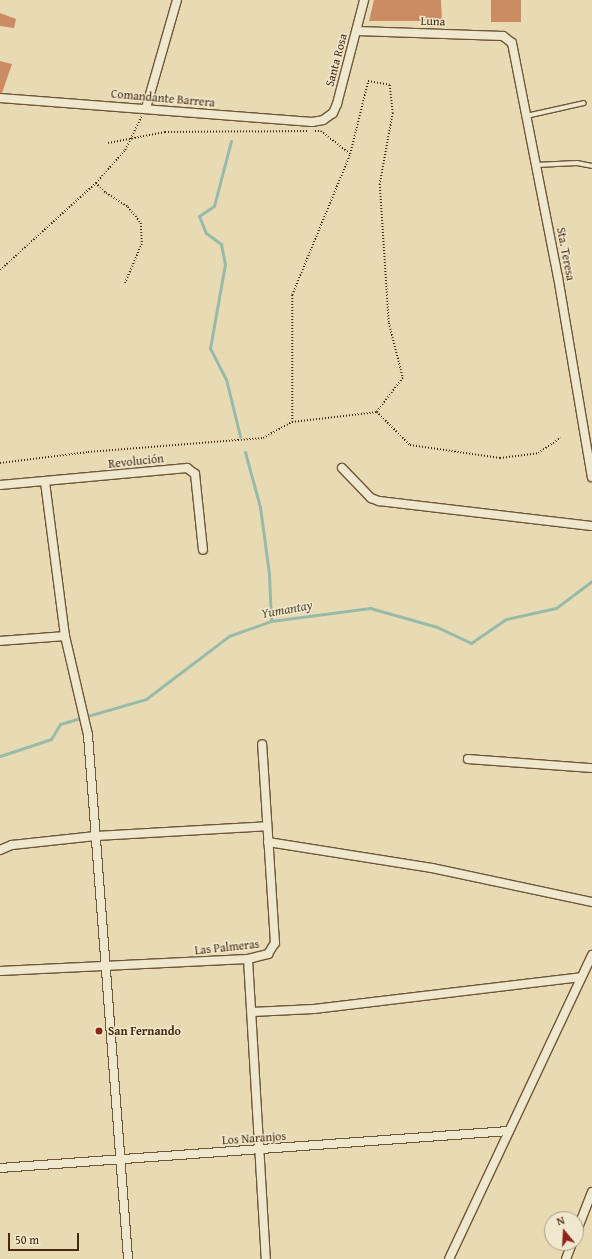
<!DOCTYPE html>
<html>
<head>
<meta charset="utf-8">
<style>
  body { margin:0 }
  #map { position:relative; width:592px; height:1259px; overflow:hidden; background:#e8dbb4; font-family:"Gentium Book Plus",serif }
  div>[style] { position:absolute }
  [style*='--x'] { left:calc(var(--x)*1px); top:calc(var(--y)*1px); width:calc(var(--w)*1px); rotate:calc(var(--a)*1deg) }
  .stream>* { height:3px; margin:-1.5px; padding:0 1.5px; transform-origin:1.5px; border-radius:1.5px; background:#98bba9 }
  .building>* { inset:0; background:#cc8c63 }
  .path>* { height:1.5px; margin-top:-0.75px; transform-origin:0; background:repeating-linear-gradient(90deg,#47290f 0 1px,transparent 0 3px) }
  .roads { filter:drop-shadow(1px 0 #6f5638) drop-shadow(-1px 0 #6f5638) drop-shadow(0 1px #6f5638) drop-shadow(0 -1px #6f5638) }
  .lane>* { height:4px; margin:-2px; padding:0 2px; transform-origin:2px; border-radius:2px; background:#f0e8ce }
  .street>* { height:8px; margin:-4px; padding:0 4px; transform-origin:4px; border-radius:4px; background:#f0e8ce }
  .dots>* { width:11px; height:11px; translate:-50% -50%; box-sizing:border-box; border:2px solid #f0e8ce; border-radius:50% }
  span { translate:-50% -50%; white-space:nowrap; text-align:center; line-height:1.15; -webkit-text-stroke:3px #f0e8ce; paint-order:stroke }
  .street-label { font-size:12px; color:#47290f }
  .poi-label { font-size:12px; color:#47290f; font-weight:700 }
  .left { translate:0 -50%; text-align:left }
  .water-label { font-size:13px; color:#5b4e36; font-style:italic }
  .north { position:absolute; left:544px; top:1211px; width:40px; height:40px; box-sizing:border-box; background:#f0e8ce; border:1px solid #ac9c82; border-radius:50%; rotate:342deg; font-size:11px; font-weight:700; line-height:16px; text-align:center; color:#47290f }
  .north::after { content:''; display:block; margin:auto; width:14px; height:18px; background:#8f2418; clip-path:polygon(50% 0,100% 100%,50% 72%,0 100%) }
  .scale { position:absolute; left:8px; top:1233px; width:71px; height:18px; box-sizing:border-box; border:2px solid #47290f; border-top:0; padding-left:5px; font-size:12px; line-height:14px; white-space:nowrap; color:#47290f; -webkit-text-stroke:3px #f0e8ce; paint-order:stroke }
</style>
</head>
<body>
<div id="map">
  <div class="stream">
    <i style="--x:231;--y:141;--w:67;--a:104.7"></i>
    <i style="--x:214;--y:206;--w:18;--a:146"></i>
    <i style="--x:199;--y:216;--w:18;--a:68"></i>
    <i style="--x:206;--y:233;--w:19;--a:36"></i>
    <i style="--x:221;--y:244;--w:20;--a:79"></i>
    <i style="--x:225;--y:264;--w:85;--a:100.1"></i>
    <i style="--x:210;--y:348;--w:35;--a:63"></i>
    <i style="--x:226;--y:379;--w:59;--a:76.2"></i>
    <i style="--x:245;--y:452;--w:57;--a:74.7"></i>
    <i style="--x:260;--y:507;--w:68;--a:82.3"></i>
    <i style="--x:269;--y:574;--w:47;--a:87.6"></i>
    <i style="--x:0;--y:756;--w:54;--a:-18.4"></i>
    <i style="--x:51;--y:739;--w:17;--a:-59"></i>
    <i style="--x:60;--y:724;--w:90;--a:-16.2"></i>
    <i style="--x:146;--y:699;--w:104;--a:-37.2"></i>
    <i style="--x:229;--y:636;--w:45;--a:-19.7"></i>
    <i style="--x:271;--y:621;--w:100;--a:-7.5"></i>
    <i style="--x:370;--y:608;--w:70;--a:15.8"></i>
    <i style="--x:437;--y:627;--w:38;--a:25"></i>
    <i style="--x:471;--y:643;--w:42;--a:-34.4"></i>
    <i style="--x:506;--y:619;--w:51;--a:-12.4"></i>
    <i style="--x:556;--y:608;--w:45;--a:-36.9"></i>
  </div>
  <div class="building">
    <i style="clip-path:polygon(374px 0,441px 0,442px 21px,369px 21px)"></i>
    <i style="clip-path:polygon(491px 0,521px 0,521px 22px,491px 22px)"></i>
    <i style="clip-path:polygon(0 13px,16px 19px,14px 28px,0 26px)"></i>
    <i style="clip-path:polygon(0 61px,12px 64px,2px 93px,0 93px)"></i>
  </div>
  <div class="path">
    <i style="--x:315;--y:131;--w:6;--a:0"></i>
    <i style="--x:321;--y:131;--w:37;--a:38"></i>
    <i style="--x:108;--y:143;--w:58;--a:-10.9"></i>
    <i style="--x:165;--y:132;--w:142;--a:-0.4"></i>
    <i style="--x:96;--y:183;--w:14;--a:45"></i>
    <i style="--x:106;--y:193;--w:26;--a:32"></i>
    <i style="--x:128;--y:207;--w:21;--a:51"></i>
    <i style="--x:141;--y:223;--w:21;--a:87"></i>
    <i style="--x:142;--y:244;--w:43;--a:113"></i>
    <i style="--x:0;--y:270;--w:130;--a:-42.2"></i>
    <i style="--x:96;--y:183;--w:44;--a:-48.7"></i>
    <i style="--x:125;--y:150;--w:37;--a:-64"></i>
    <i style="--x:292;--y:422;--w:127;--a:-90"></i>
    <i style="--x:292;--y:295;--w:152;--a:-67.6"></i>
    <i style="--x:350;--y:154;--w:75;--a:-76.1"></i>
    <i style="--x:368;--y:81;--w:22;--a:10"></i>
    <i style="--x:390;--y:85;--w:28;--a:84"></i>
    <i style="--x:393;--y:113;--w:72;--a:100.4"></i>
    <i style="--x:380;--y:184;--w:139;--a:86.3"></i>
    <i style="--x:389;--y:323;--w:57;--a:75.7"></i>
    <i style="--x:403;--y:378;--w:43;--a:127.4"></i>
    <i style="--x:0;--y:463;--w:89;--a:-7.1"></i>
    <i style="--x:88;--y:452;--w:176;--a:-4.6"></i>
    <i style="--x:263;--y:438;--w:33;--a:-29"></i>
    <i style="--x:292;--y:422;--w:86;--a:-6.7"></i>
    <i style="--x:377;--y:412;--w:47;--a:45"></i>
    <i style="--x:410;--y:445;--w:91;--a:8.2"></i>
    <i style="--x:500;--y:458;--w:38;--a:-7"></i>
    <i style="--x:538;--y:453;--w:27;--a:-34"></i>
  </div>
  <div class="roads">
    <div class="lane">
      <i style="--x:526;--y:116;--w:59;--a:-12.6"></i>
      <i style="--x:536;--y:165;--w:41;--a:-2.8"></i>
      <i style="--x:577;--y:163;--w:15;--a:11"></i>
    </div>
    <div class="street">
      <i style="--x:357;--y:31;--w:146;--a:2"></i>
      <i style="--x:503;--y:36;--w:11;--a:38"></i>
      <i style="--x:512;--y:43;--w:238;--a:78.9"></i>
      <i style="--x:558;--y:277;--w:203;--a:80.4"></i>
      <i style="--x:0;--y:98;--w:313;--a:4.4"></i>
      <i style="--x:312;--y:122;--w:11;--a:-10"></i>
      <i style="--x:323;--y:120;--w:12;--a:-35"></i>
      <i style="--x:333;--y:113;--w:10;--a:-66"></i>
      <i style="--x:337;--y:104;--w:107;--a:-75.4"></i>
      <i style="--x:146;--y:108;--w:112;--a:-74"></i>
      <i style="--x:342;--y:468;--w:42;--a:46"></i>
      <i style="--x:371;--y:498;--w:9;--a:21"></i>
      <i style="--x:379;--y:501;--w:214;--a:6.7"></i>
      <i style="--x:45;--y:482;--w:155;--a:82.6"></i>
      <i style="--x:65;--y:636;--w:102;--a:76.9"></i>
      <i style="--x:88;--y:735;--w:526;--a:85.63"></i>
      <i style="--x:0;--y:485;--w:188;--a:-5.2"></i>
      <i style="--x:187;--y:468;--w:10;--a:37"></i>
      <i style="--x:195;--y:474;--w:76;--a:84"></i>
      <i style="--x:0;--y:641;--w:65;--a:-4.4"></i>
      <i style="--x:468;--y:759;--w:124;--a:4.2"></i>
      <i style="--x:268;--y:842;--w:166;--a:9"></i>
      <i style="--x:432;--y:868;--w:164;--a:12"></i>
      <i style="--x:0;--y:850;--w:13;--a:-23"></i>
      <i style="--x:12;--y:845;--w:84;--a:-6.1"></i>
      <i style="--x:96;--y:836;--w:171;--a:-3.3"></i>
      <i style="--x:248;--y:959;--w:301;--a:86.6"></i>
      <i style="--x:0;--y:971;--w:248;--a:-2.8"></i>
      <i style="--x:248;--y:959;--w:21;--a:-14"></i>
      <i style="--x:268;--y:954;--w:13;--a:-58"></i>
      <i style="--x:275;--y:943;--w:199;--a:-93.7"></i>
      <i style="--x:252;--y:1012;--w:62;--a:-2.8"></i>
      <i style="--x:314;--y:1009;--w:269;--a:-6.8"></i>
      <i style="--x:0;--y:1168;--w:510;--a:-4.16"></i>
      <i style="--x:576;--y:1233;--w:44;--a:-68.7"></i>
      <i style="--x:449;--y:1259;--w:336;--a:-64.8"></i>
      <i style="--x:566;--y:1259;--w:17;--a:-69"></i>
    </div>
  </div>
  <div class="dots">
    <i style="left:99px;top:1031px;background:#8f2418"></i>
  </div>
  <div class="street-label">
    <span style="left:433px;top:21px;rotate:2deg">Luna</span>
    <span style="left:336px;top:60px;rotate:-75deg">Santa Rosa</span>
    <span style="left:163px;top:98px;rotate:5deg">Comandante Barrera</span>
    <span style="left:566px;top:254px;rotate:79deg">Sta. Teresa</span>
    <span style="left:136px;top:461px;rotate:-6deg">Revolución</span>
    <span style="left:227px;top:947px;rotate:-6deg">Las Palmeras</span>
    <span style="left:254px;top:1138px;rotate:-4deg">Los Naranjos</span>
  </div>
  <div class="poi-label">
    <span class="left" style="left:108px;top:1031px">San Fernando</span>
  </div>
  <div class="water-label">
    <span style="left:287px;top:610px;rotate:-10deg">Yumantay</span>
  </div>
  <div class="north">N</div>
  <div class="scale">50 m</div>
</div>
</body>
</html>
